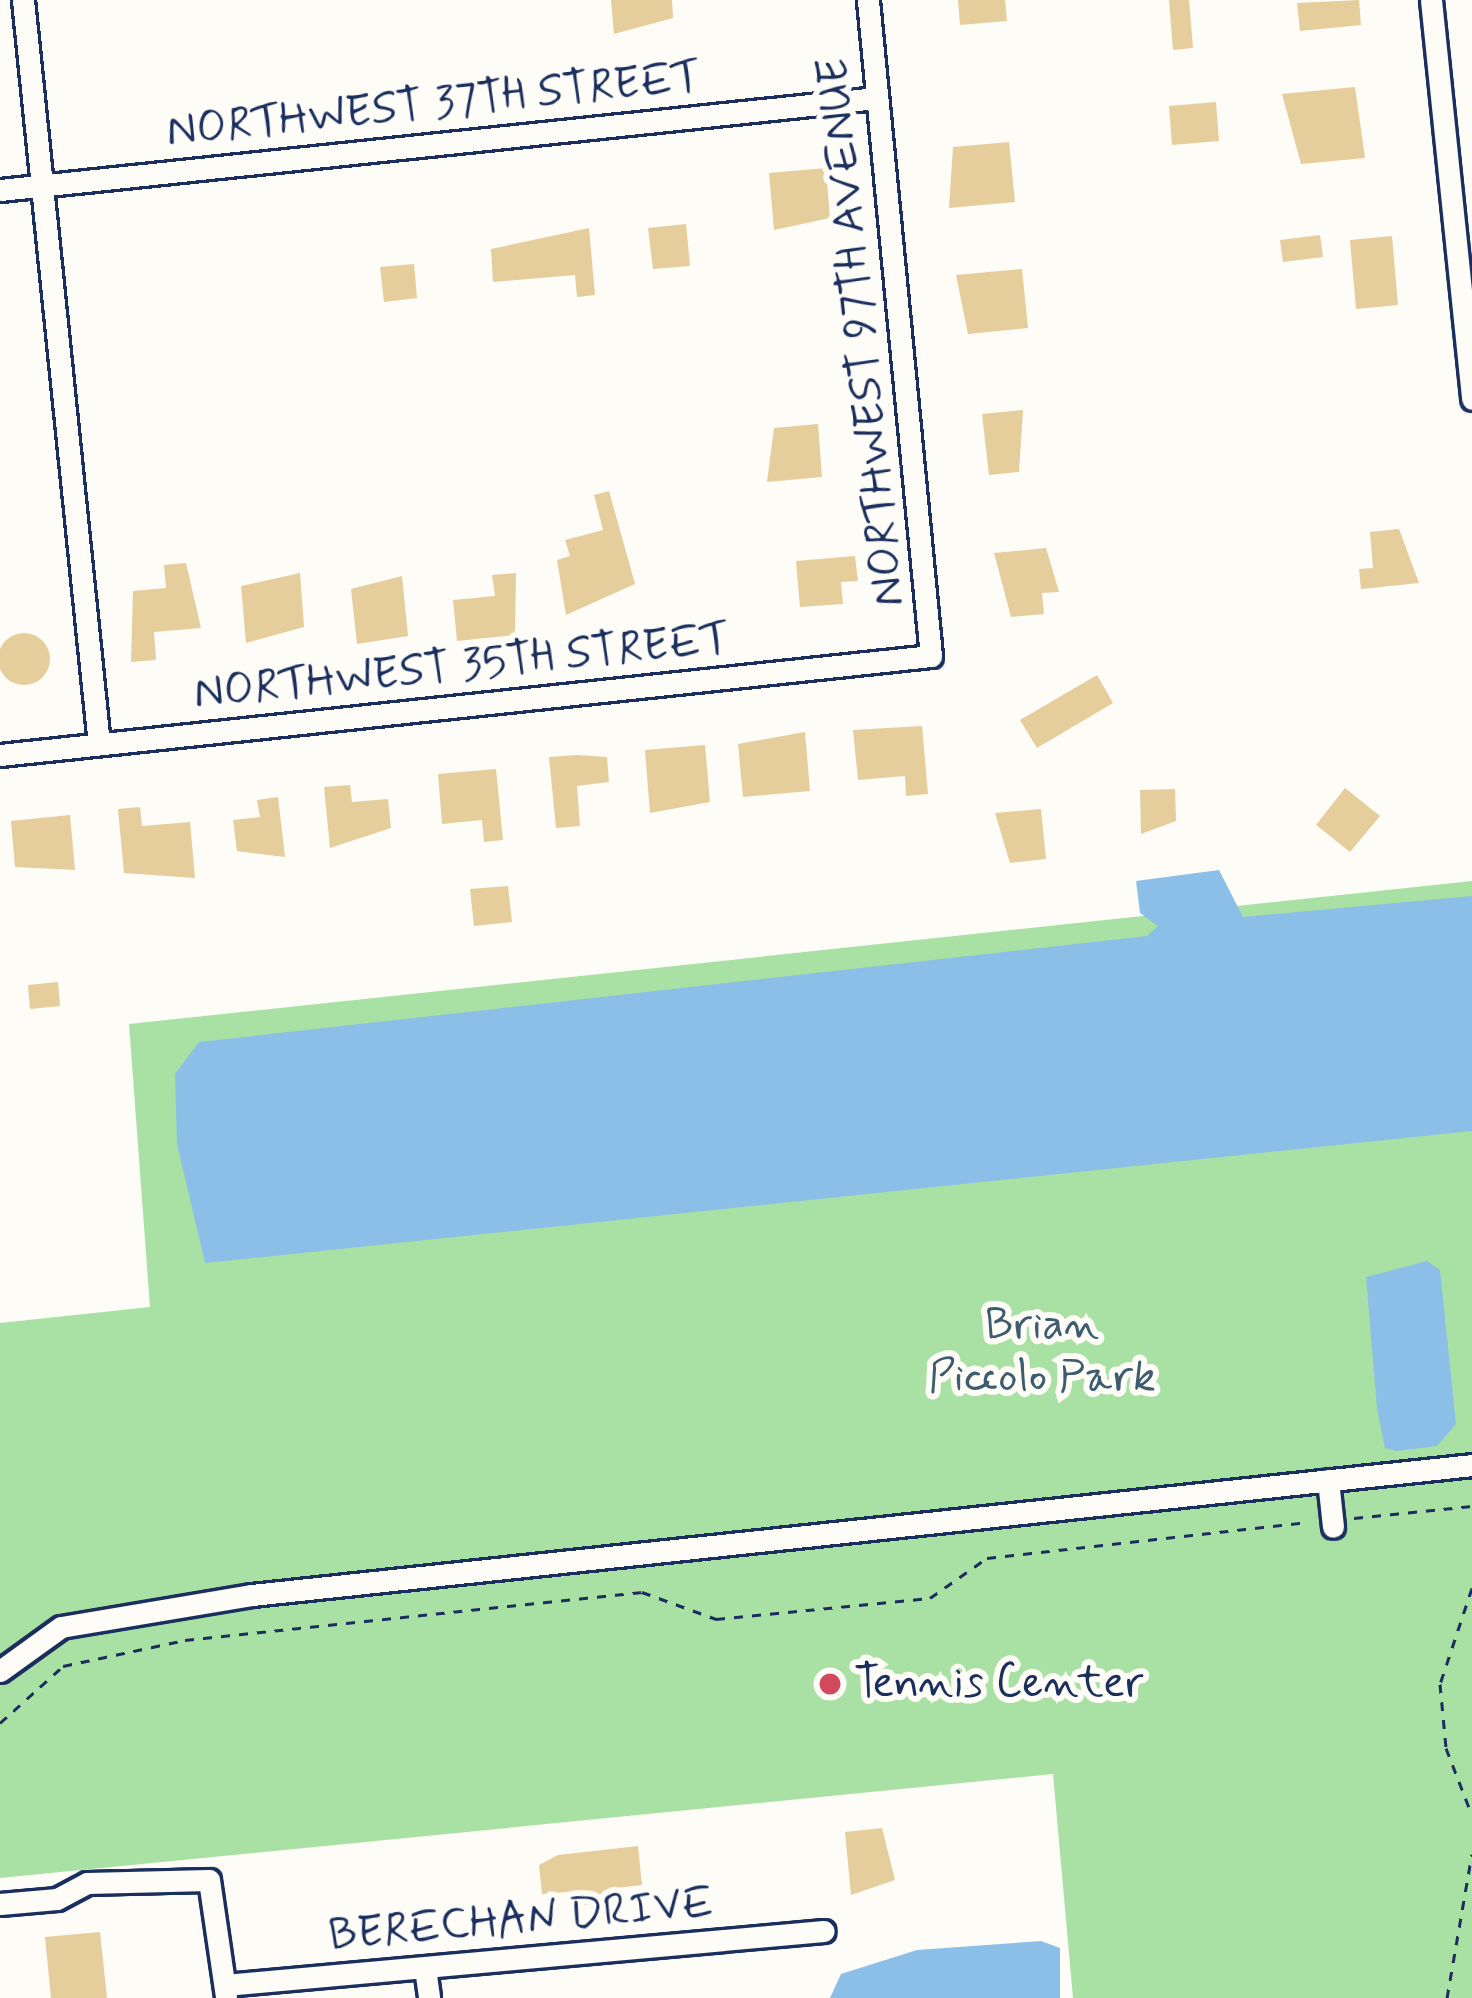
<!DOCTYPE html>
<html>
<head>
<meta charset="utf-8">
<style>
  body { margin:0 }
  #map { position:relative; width:1472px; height:1998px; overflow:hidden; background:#fdfcf7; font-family:Mynerve,sans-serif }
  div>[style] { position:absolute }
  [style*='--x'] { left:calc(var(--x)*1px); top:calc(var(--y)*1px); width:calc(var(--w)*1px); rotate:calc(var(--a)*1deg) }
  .green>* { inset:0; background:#a9e0a3 }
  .water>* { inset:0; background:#8bbfe8 }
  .building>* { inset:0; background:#e6cd9c }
  .round { border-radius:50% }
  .path>* { height:3px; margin-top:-1.5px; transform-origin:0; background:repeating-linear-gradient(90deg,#1b2f5e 0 9px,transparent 0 18px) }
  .roads { filter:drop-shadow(3px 0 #1b2f5e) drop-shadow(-3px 0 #1b2f5e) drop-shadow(0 3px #1b2f5e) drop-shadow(0 -3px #1b2f5e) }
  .minor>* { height:21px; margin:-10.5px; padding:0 10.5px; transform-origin:10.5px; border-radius:10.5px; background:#fdfcf7 }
  .dots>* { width:33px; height:33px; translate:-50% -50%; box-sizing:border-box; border:6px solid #fdfcf7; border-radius:50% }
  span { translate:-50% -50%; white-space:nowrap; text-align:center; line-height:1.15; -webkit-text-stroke:12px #fdfcf7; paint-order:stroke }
  .street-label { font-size:45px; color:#1b2f5e }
  .park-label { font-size:45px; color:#3e5b6f }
  .poi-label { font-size:45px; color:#1b2f5e }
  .left { translate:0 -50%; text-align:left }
</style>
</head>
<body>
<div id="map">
  <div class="green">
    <i style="clip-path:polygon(1472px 881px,1472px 1998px,1073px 1998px,1053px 1774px,0 1878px,0 1323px,150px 1307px,129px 1024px)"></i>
  </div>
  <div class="water">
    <i style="clip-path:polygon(1219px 870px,1243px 917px,1472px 896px,1472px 1131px,205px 1263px,177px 1144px,175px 1074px,199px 1042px,1147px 936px,1158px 926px,1140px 913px,1136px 881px)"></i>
    <i style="clip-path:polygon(1427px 1261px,1440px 1270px,1456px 1424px,1437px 1446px,1396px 1451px,1385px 1448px,1377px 1409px,1366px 1277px)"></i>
    <i style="clip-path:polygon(1041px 1941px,1060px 1948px,1060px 1998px,830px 1998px,841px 1974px,917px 1950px)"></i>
  </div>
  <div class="building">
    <i style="clip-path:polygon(611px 0,672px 0,673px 18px,614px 34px)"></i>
    <i style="clip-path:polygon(958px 0,1005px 0,1007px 21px,960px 25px)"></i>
    <i style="clip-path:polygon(1169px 0,1189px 0,1193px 48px,1173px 50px)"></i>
    <i style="clip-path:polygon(1359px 0,1361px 25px,1300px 31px,1297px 3px)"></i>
    <i style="clip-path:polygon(1355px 87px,1365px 158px,1301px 164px,1282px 94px)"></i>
    <i style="clip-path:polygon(1216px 102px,1219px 141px,1172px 145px,1169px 106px)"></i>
    <i style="clip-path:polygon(1009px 142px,1015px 202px,949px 208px,953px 147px)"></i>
    <i style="clip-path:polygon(826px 168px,830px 218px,774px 230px,769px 173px)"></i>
    <i style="clip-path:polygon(686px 224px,690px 266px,653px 269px,648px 228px)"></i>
    <i style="clip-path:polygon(589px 228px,595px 295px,577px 297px,575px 275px,493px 282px,491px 249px)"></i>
    <i style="clip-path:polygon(1320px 235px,1323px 257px,1283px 262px,1280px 240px)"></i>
    <i style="clip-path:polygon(1392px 236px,1398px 305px,1356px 309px,1350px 240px)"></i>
    <i style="clip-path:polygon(414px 264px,417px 298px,384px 302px,380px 267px)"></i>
    <i style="clip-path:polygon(1022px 269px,1028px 328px,968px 334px,956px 275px)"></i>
    <i style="clip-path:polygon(1023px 410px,1019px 472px,989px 475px,982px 414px)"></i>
    <i style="clip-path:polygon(818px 424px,822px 477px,767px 482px,774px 428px)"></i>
    <i style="clip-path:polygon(609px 491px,635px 584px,566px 615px,557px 560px,570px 556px,565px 540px,603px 530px,594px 495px)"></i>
    <i style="clip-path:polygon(1399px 529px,1419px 583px,1361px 589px,1359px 569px,1373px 568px,1370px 532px)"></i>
    <i style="clip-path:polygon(1046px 548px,1059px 592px,1042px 593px,1044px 614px,1011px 617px,994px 553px)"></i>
    <i style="clip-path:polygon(855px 556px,858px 581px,841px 582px,843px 604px,800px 607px,796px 561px)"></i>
    <i style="clip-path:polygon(186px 563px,201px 628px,154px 632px,156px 660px,131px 662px,133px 591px,166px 588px,164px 565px)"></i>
    <i style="clip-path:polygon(300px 573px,304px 627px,246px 643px,241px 586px)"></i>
    <i style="clip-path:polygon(516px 573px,515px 635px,457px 641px,453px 600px,495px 596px,492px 575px)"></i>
    <i style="clip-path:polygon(402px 576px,408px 636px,357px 644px,351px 589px)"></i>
    <i class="round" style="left:-2px;top:633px;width:52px;height:52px"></i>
    <i style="clip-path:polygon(1097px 675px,1113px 703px,1037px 748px,1020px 720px)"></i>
    <i style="clip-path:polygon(922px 726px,928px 794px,906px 796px,905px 776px,858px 780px,853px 730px)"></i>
    <i style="clip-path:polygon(805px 732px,810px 791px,743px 797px,738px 744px)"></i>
    <i style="clip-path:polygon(705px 745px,710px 802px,650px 813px,645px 750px)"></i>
    <i style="clip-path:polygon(577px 755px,607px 757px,609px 782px,577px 786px,580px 826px,556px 828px,549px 757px)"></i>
    <i style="clip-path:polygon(496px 769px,503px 840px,484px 842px,482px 820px,442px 824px,438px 774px)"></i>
    <i style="clip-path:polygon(350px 785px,352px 802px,388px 799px,391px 828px,330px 848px,324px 787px)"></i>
    <i style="clip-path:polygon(1345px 788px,1380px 816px,1350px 852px,1316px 825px)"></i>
    <i style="clip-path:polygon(1175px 789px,1176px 821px,1141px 834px,1140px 790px)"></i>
    <i style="clip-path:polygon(278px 797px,285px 857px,237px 851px,233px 820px,260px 817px,257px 800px)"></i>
    <i style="clip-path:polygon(140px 807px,142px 826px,190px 822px,195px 878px,124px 873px,118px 809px)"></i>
    <i style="clip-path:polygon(1041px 809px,1046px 859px,1010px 863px,995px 813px)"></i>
    <i style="clip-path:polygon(70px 815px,75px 870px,15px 867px,11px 821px)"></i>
    <i style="clip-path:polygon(508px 886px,512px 922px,474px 926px,470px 889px)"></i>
    <i style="clip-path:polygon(58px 982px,60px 1006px,30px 1009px,28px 985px)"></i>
    <i style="clip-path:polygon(882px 1828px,895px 1880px,851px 1895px,845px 1832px)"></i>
    <i style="clip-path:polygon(638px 1846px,642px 1885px,617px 1888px,618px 1901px,569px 1907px,567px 1892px,542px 1894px,539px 1865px,558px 1855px)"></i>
    <i style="clip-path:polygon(100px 1932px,107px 1998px,51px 1998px,45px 1937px)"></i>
  </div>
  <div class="path">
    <i style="--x:1354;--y:1518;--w:119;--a:-5.8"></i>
    <i style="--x:1472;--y:1588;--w:101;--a:108.4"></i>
    <i style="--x:1440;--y:1684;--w:64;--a:84.6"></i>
    <i style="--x:1446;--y:1748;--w:72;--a:68.8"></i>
    <i style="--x:0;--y:1723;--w:85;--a:-42.1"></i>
    <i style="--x:63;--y:1666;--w:125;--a:-12"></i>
    <i style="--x:185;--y:1640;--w:460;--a:-6"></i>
    <i style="--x:642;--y:1592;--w:79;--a:20"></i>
    <i style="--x:716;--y:1619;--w:215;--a:-5.6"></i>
    <i style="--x:930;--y:1598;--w:70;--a:-35.1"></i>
    <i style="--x:987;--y:1558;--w:324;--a:-6.4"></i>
    <i style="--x:1447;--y:1998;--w:146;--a:-80.2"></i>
  </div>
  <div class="roads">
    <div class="minor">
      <i style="--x:23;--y:0;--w:748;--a:84.17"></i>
      <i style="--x:1431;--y:0;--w:401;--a:84.1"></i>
      <i style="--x:0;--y:190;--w:882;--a:-5.99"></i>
      <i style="--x:0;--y:755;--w:936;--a:-6.07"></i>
      <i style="--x:931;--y:656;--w:659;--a:-95.49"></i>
      <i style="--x:1328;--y:1480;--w:47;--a:83.9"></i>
      <i style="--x:0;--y:1671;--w:75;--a:-35.8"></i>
      <i style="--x:61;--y:1627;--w:194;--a:-9.5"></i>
      <i style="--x:252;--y:1595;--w:1227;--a:-6.08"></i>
      <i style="--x:0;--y:1904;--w:57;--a:-5"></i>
      <i style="--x:57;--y:1899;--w:34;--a:-28"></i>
      <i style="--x:87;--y:1883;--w:122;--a:-1.4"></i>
      <i style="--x:209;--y:1880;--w:118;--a:81.7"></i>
      <i style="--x:425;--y:1968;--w:30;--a:82"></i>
      <i style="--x:225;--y:1985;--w:601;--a:-5.15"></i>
    </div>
  </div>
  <div class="dots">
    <i style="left:830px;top:1684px;background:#d1495b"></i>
  </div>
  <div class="street-label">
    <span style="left:434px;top:105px;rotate:-6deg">NORTHWEST 37TH STREET</span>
    <span style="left:862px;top:332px;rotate:-96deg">NORTHWEST 97TH AVENUE</span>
    <span style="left:462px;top:667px;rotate:-6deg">NORTHWEST 35TH STREET</span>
    <span style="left:521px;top:1920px;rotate:-5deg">BERECHAN DRIVE</span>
  </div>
  <div class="park-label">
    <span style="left:1042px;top:1352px">Brian<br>Piccolo Park</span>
  </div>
  <div class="poi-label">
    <span class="left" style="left:854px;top:1684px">Tennis Center</span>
  </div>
</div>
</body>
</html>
